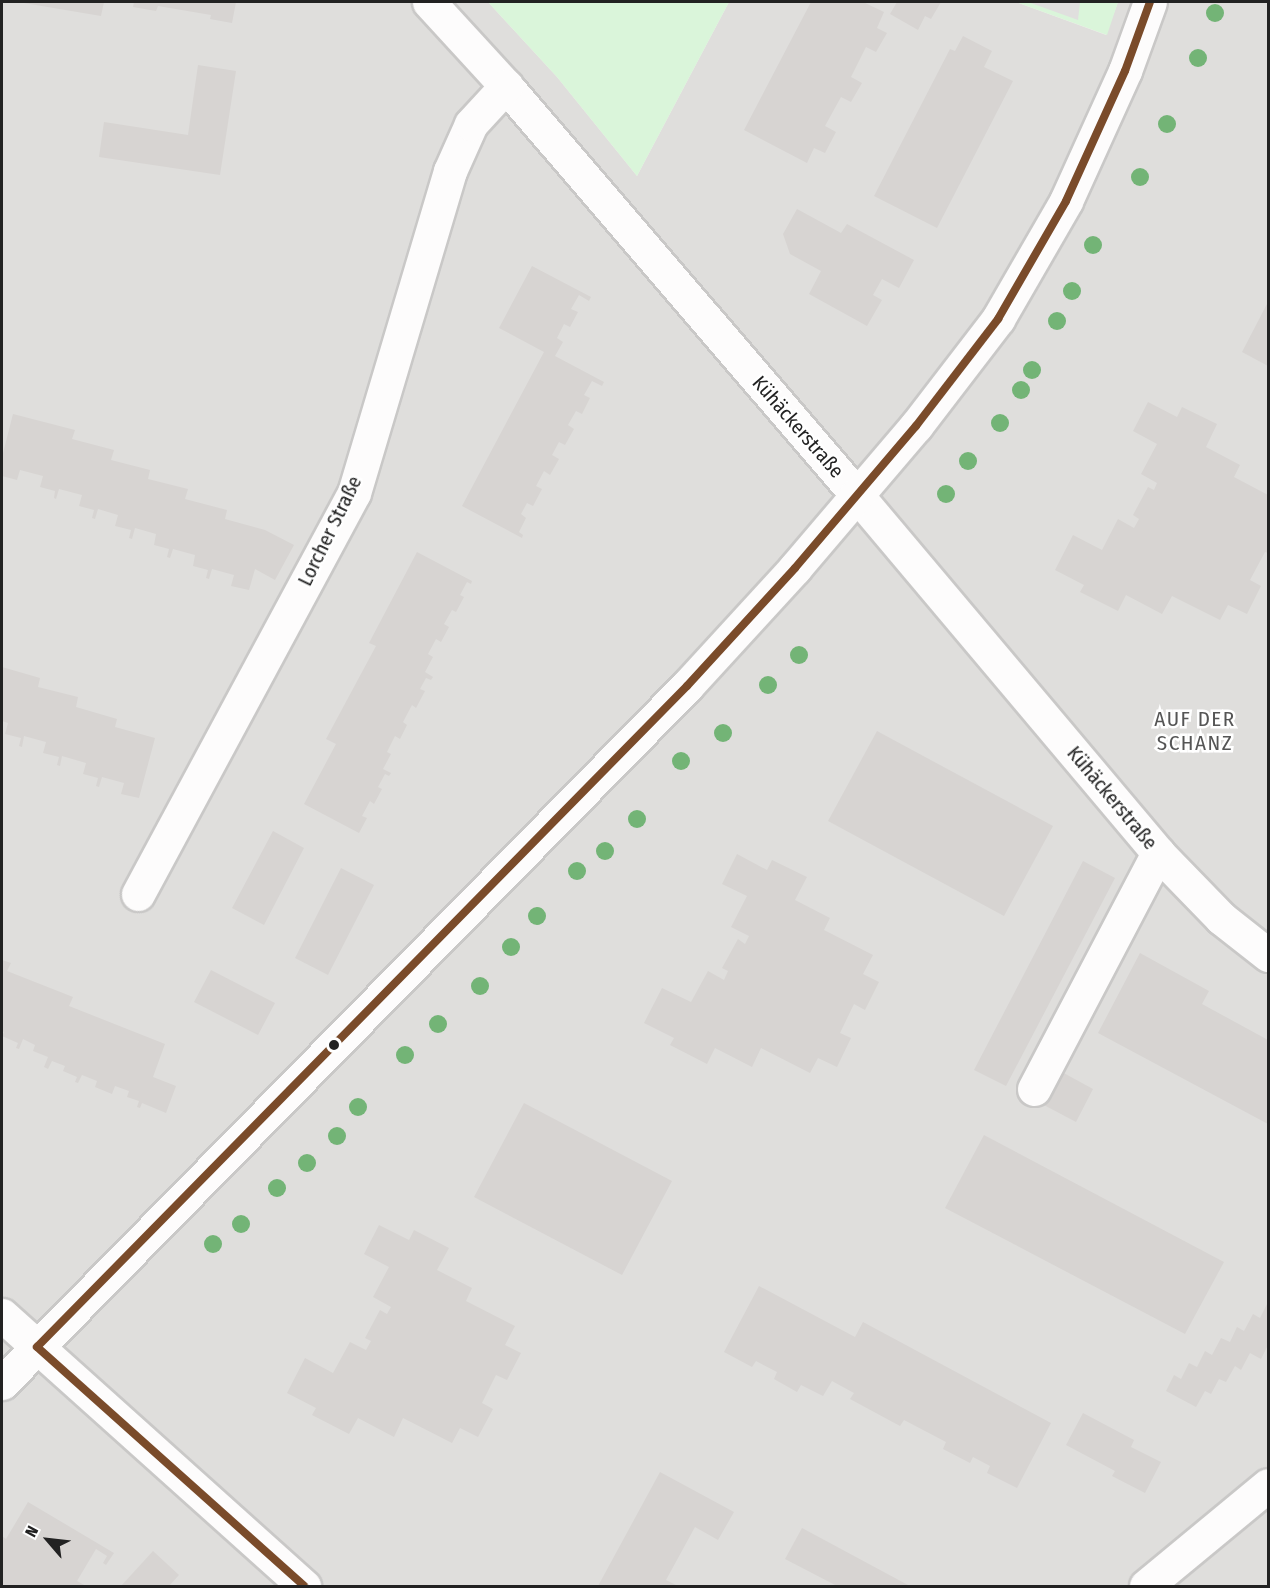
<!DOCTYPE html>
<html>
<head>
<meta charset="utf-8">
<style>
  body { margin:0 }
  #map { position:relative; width:1270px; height:1588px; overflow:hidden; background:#f0eeeb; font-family:"Fira Sans Condensed",sans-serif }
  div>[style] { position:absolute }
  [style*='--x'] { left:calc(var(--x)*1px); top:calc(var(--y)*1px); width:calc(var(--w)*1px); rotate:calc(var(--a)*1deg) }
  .residential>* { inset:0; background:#dfdedc }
  .park>* { inset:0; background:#daf5da }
  .parking>* { inset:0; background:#e0dfde }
  .building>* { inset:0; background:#d7d4d2 }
  .roads { filter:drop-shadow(2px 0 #c9c8c7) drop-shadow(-2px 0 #c9c8c7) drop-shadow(0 2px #c9c8c7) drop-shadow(0 -2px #c9c8c7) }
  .minor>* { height:33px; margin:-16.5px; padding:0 16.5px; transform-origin:16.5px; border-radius:16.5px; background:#fdfcfc }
  .bus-1>* { height:8px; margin:-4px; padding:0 4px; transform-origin:4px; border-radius:4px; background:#7a4b2a }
  .trees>* { width:18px; height:18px; margin:-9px; border-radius:50%; background:#73b476 }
  .dots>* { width:16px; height:16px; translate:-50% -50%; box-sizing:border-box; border:3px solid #fff; border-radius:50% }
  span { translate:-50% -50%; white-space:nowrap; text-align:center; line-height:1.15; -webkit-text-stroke:5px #fff; paint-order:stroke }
  .street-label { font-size:20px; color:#222 }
  .neighbourhood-label { font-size:21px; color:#555; letter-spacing:1.5px }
  .frame { position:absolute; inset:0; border:3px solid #222; pointer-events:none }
  .north { position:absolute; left:18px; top:1510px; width:60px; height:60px; -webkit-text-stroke:4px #fff; paint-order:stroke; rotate:298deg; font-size:16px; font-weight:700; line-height:24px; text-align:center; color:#222 }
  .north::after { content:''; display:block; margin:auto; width:21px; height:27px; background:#222; clip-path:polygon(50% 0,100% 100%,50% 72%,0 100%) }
</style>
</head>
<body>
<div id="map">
  <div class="residential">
    <i style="clip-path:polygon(2px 2px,488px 2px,557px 77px,637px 176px,729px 2px,1016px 2px,1106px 35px,1118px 2px,1268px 2px,1268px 1586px,2px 1586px)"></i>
  </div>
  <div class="park">
    <i style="clip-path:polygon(488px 2px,729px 2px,637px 176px,557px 77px)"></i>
    <i style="clip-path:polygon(1016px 2px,1118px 2px,1107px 35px)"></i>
  </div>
  <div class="parking">
    <i style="clip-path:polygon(1028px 2px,1080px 2px,1078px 20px)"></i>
  </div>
  <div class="building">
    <i style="clip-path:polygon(18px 2px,104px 2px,101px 16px)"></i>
    <i style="clip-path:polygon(134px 2px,236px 2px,232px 23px,210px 19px,211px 15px,158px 6px,156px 11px,133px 7px)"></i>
    <i style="clip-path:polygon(811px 2px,863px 2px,884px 12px,877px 28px,887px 33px,876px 52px,866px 47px,851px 77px,862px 83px,851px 102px,841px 97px,825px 126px,836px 132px,825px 153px,814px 148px,807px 163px,744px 130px)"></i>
    <i style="clip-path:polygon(897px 2px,902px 3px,941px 2px,931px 19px,925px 16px,918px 30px,890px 14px)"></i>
    <i style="clip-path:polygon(963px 36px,992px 51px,984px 67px,1013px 81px,937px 228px,874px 196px,950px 49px,955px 51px)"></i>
    <i style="clip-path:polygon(198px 65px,236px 71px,220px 175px,99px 157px,104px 122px,188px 135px)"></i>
    <i style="clip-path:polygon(797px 209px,841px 233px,847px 224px,914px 260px,899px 288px,882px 279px,873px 295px,882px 300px,867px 326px,809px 294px,821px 271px,790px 254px,783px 234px)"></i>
    <i style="clip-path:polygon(532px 266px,591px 297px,589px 301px,579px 295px,571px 309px,578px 312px,570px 327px,564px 324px,557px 338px,563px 342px,555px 356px,604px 382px,602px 386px,592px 381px,584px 395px,590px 398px,582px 414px,576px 411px,568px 425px,574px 429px,565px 445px,559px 442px,552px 455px,559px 459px,550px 475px,544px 471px,536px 486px,542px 489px,533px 506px,527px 503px,521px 514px,526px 518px,519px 532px,523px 535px,522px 538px,462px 506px,544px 352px,499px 328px)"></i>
    <i style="clip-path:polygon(1268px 302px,1268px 366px,1242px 352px)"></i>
    <i style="clip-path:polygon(1148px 402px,1177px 417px,1182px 407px,1217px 424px,1206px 447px,1240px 465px,1234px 477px,1268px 495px,1268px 553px,1265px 552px,1250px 580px,1261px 586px,1247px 614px,1228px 605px,1220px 620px,1172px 596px,1162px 614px,1126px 595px,1118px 611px,1080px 592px,1084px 585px,1055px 570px,1073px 535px,1102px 550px,1118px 519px,1134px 528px,1139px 519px,1133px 515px,1148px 487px,1154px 490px,1157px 483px,1141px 474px,1157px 444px,1133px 431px)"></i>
    <i style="clip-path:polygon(13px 414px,75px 430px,72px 439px,114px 450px,111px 460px,150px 470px,148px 479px,188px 489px,185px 499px,227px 510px,225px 519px,265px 530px,294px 545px,275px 580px,255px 569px,249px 590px,231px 586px,234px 575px,212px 569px,209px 579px,206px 578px,208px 570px,193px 566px,195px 555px,173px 549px,170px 558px,167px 557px,169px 549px,154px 545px,156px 534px,135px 528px,132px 539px,129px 538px,131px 530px,115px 526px,118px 515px,98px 509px,95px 519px,92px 518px,94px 510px,79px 506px,82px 495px,59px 489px,56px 499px,54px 498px,55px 491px,40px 487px,43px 476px,20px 470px,17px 480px,2px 476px,2px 457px)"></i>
    <i style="clip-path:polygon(417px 552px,472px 581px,471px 584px,467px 582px,460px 595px,464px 597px,456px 612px,452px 610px,444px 624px,449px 627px,441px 642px,436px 639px,428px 654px,433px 657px,425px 672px,433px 677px,431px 680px,426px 678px,420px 689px,425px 691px,416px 708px,412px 705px,403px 722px,407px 725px,400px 739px,395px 736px,387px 752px,391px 754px,383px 769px,391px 773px,389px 776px,385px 774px,378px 787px,382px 789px,374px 804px,370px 801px,362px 816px,367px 818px,359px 833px,304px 804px,336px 744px,326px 739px,376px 646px,369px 643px)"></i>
    <i style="clip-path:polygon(2px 667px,40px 678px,38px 687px,78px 697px,76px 707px,117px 719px,115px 727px,155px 738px,139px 798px,121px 794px,124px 783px,102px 777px,99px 787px,96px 786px,98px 778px,83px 774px,86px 763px,62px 756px,60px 766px,57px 765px,59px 757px,43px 753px,46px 742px,24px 736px,22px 747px,19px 746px,21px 738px,5px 734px,8px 723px,2px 721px)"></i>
    <i style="clip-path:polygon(877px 731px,1053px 826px,1004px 916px,828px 821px)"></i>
    <i style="clip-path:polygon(273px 831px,304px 848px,264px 925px,232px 908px)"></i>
    <i style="clip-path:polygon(737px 854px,767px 870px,772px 860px,807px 877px,795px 900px,830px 918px,824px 930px,873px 955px,863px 974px,879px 982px,865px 1010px,854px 1004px,840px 1033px,851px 1038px,837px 1067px,818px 1058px,810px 1073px,761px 1048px,752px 1067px,715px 1048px,707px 1064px,670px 1045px,674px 1038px,644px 1023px,662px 988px,691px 1002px,708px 971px,724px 980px,728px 971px,722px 968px,738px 939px,745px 944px,749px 936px,731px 927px,747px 896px,722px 884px)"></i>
    <i style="clip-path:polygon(1083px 861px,1115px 878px,1006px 1086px,974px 1070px)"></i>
    <i style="clip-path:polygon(341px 868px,374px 885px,328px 975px,295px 958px)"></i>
    <i style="clip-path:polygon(1140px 953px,1209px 991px,1202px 1004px,1268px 1040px,1268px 1124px,1098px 1033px)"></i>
    <i style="clip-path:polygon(2px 960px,11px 963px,7px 971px,73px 997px,69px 1006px,165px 1044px,153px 1077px,176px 1086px,166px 1113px,142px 1103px,140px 1108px,137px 1107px,139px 1101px,127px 1097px,129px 1091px,115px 1086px,112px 1094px,95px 1087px,97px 1081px,82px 1075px,78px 1083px,75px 1082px,77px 1077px,63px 1071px,65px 1066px,52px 1061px,48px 1069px,44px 1067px,48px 1057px,33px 1051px,35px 1045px,23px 1039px,19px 1049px,16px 1048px,18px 1043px,2px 1036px,4px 1032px,2px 1031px)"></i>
    <i style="clip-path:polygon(211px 970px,275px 1003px,258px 1035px,194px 1002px)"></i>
    <i style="clip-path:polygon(1060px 1071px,1093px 1089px,1076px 1122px,1042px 1104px)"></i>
    <i style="clip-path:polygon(524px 1103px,672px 1181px,622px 1275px,474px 1197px)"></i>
    <i style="clip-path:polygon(984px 1135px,1224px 1262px,1185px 1334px,945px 1208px)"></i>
    <i style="clip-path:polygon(379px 1225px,409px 1240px,414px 1230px,449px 1248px,437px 1270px,472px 1288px,466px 1301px,515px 1326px,505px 1345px,521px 1353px,507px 1380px,496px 1375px,482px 1403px,493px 1409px,478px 1437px,460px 1428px,452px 1443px,403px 1418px,394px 1437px,358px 1418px,349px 1434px,312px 1415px,316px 1408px,287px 1393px,305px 1358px,333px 1373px,350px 1342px,366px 1350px,371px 1341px,365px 1338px,380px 1310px,387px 1314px,391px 1307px,373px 1297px,389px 1267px,364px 1254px)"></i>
    <i style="clip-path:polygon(759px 1286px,855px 1337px,863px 1322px,1051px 1423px,1017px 1488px,987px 1473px,990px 1466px,973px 1457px,970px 1463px,943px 1449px,946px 1442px,904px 1420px,900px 1426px,850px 1399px,854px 1393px,832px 1381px,823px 1396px,801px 1385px,797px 1392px,774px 1379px,777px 1372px,756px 1361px,752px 1367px,724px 1352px)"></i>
    <i style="clip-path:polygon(1268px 1302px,1268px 1345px,1261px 1359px,1250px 1353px,1241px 1370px,1235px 1366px,1226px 1382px,1219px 1379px,1211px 1394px,1205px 1391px,1196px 1407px,1166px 1391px,1174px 1375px,1181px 1379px,1189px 1363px,1197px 1367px,1205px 1351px,1212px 1355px,1221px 1338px,1230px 1342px,1237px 1327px,1244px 1331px,1253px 1314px,1260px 1318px)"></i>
    <i style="clip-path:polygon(1083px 1413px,1134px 1440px,1131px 1447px,1161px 1462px,1145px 1493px,1112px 1476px,1115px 1471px,1066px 1445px)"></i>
    <i style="clip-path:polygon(660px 1472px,734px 1512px,718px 1540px,695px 1527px,666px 1580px,678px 1586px,598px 1586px)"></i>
    <i style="clip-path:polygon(28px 1502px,114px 1553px,106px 1565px,103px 1563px,107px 1556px,96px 1549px,77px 1581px,86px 1586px,2px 1586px,2px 1536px,6px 1539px)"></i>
    <i style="clip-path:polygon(802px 1528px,908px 1585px,907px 1586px,837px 1586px,785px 1559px)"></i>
    <i style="clip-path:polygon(153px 1551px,179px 1575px,169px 1586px,121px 1586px)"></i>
  </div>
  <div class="roads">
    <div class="minor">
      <i style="--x:429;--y:2;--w:114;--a:47.5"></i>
      <i style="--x:506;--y:86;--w:538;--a:49.38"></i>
      <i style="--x:856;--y:494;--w:469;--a:49.9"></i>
      <i style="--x:1158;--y:853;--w:91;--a:45.9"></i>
      <i style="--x:1221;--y:918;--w:60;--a:38.2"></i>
      <i style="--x:138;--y:894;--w:455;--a:-61.7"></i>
      <i style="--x:354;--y:493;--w:336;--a:-73.4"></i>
      <i style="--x:450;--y:171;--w:51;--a:-65.9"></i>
      <i style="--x:471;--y:124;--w:52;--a:-47.4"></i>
      <i style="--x:1034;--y:1089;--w:267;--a:-62.3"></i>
      <i style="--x:2;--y:1315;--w:406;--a:41.9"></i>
      <i style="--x:2;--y:1383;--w:977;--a:-45.5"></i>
      <i style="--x:687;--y:686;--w:160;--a:-47.5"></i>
      <i style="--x:795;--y:568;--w:187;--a:-49.6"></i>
      <i style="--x:916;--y:426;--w:135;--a:-52.5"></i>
      <i style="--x:998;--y:319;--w:136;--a:-60"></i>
      <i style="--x:1066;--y:201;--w:143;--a:-65.6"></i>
      <i style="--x:1125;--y:71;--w:73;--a:-70.1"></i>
      <i style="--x:1146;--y:1586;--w:158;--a:-39.6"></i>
    </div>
  </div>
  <div class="bus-1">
    <i style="--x:37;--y:1347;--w:927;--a:-45.48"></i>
    <i style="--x:687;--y:686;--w:160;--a:-47.5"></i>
    <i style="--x:795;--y:568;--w:187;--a:-49.6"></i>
    <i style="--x:916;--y:426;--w:135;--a:-52.5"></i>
    <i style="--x:998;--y:319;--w:136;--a:-60"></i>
    <i style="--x:1066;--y:201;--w:143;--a:-65.6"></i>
    <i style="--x:1125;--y:71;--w:73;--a:-70.1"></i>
    <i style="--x:37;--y:1347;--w:358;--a:41.8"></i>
  </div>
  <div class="trees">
    <i style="left:1215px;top:13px"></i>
    <i style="left:1198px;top:58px"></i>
    <i style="left:1167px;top:124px"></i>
    <i style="left:1140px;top:177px"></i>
    <i style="left:1093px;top:245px"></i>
    <i style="left:1072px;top:291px"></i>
    <i style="left:1057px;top:321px"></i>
    <i style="left:1032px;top:370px"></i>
    <i style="left:1021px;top:390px"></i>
    <i style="left:1000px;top:423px"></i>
    <i style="left:968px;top:461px"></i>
    <i style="left:946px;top:494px"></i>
    <i style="left:799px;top:655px"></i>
    <i style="left:768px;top:685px"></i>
    <i style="left:723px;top:733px"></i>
    <i style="left:681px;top:761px"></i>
    <i style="left:637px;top:819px"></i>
    <i style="left:605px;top:851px"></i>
    <i style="left:577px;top:871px"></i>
    <i style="left:537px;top:916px"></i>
    <i style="left:511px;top:947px"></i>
    <i style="left:480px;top:986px"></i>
    <i style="left:438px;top:1024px"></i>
    <i style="left:405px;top:1055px"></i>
    <i style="left:358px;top:1107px"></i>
    <i style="left:337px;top:1136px"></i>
    <i style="left:307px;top:1163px"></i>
    <i style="left:277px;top:1188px"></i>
    <i style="left:241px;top:1224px"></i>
    <i style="left:213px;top:1244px"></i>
  </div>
  <div class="dots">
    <i style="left:334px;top:1045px;background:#222"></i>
  </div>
  <div class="street-label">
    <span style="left:798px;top:427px;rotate:49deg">Kühäckerstraße</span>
    <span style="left:330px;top:531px;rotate:-64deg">Lorcher Straße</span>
    <span style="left:1112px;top:798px;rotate:50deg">Kühäckerstraße</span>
  </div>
  <div class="neighbourhood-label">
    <span style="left:1195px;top:731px">AUF DER<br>SCHANZ</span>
  </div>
  <div class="frame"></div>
  <div class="north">N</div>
</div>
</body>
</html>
